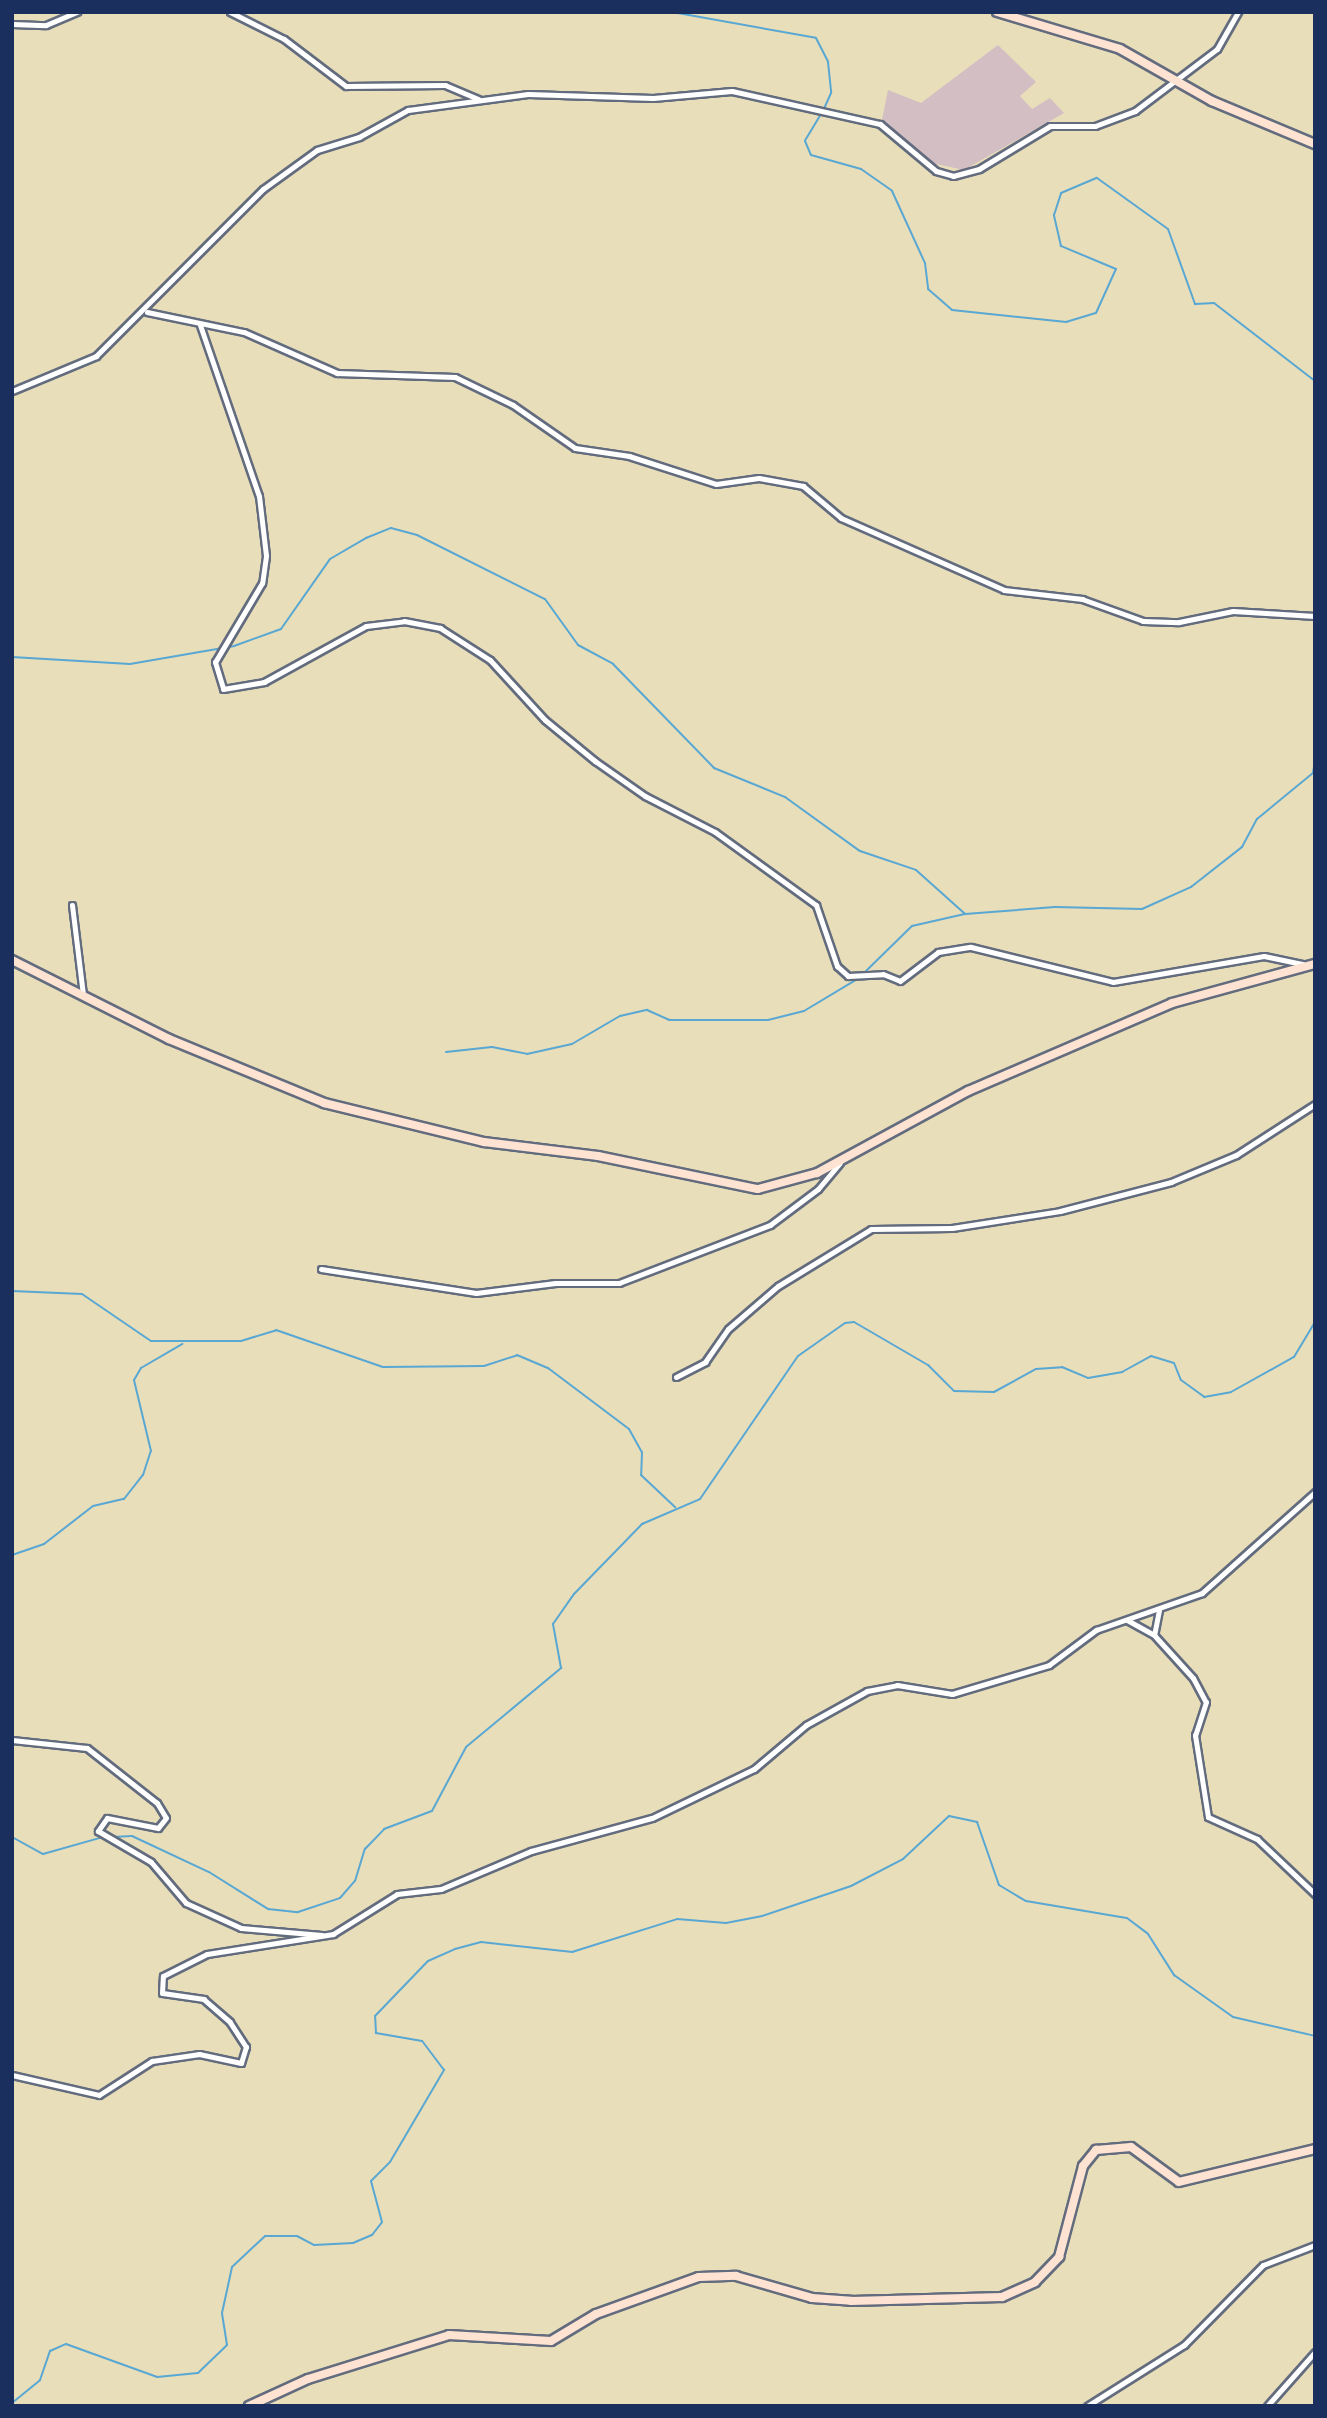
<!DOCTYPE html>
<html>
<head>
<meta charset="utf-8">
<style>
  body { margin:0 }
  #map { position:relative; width:1327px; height:2418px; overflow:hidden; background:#e8deba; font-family:"Playpen Sans",sans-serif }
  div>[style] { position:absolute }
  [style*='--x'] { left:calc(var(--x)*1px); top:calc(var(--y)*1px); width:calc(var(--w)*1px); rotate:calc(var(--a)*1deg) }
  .industrial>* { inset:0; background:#d2bec3 }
  .stream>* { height:2px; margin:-1px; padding:0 1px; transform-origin:1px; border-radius:1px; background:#59a7d3 }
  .roads { filter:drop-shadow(2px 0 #636c7e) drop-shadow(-2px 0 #636c7e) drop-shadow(0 2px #636c7e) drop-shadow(0 -2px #636c7e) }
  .street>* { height:5px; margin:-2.5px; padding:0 2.5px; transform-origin:2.5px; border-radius:2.5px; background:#fff }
  .secondary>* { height:8px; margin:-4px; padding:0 4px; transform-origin:4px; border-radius:4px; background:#fee3d2 }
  span { translate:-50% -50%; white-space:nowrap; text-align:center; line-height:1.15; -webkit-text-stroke:5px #fbf7ec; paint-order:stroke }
  .frame { position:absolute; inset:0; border:14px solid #1b2f5e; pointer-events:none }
</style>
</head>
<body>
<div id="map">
  <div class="industrial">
    <i style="clip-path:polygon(998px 45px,1036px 82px,1020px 96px,1032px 109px,1050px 98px,1064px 113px,964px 170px,927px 162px,882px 120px,888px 90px,921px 103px)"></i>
  </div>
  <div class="stream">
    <i style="--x:672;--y:12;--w:146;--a:10.2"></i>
    <i style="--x:816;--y:38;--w:27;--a:63"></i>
    <i style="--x:828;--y:62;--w:31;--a:84"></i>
    <i style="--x:831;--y:93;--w:17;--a:114"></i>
    <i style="--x:821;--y:114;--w:31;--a:121"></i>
    <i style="--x:805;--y:141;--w:15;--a:67"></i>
    <i style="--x:811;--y:155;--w:52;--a:15.6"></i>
    <i style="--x:861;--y:169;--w:38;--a:35"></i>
    <i style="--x:892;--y:191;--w:79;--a:65.4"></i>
    <i style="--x:925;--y:263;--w:26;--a:83"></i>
    <i style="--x:928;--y:289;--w:32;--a:41"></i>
    <i style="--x:952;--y:310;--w:115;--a:6"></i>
    <i style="--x:1066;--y:322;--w:31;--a:-17"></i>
    <i style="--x:1096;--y:313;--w:48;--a:-65.6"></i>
    <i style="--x:1116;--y:269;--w:60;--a:-157.3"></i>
    <i style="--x:1061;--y:246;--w:32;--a:-103"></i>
    <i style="--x:1054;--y:215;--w:23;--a:-72"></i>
    <i style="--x:1061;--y:193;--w:39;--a:-23"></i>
    <i style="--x:1097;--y:178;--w:87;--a:35.7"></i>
    <i style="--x:1168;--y:229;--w:80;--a:70.2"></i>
    <i style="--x:1195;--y:304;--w:19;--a:-3"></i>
    <i style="--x:1214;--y:303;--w:128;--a:37.7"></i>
    <i style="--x:12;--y:657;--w:118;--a:3.4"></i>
    <i style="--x:130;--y:664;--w:106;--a:-9.8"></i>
    <i style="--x:234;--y:646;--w:50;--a:-19.9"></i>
    <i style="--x:281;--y:629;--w:85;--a:-55"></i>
    <i style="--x:330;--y:559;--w:42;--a:-30.3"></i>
    <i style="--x:366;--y:538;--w:27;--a:-22"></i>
    <i style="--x:391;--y:528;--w:27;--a:15"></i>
    <i style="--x:417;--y:535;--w:143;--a:26.6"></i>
    <i style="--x:545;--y:599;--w:57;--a:54.3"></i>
    <i style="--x:578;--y:645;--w:40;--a:28"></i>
    <i style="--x:613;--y:664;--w:145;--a:45.8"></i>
    <i style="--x:714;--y:768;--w:77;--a:22.2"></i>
    <i style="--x:785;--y:797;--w:92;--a:35.8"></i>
    <i style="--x:860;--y:851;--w:59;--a:18.7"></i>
    <i style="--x:916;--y:870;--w:66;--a:41.9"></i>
    <i style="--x:965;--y:914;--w:90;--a:-4.4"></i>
    <i style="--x:1055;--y:907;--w:87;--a:1.3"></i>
    <i style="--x:1142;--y:909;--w:54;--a:-24.2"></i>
    <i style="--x:1191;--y:887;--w:65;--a:-38.1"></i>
    <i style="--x:1242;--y:847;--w:32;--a:-62"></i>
    <i style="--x:1257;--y:819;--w:72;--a:-39.4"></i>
    <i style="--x:1313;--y:773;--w:12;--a:-81"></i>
    <i style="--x:865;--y:972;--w:66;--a:-44.4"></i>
    <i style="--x:912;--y:926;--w:54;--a:-12.8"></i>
    <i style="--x:446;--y:1052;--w:46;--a:-6.2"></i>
    <i style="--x:492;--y:1047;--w:36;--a:11"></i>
    <i style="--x:527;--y:1054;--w:46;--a:-12.5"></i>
    <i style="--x:572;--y:1044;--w:56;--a:-30.3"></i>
    <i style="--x:620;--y:1016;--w:28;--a:-13"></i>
    <i style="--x:647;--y:1010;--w:24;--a:24"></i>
    <i style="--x:669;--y:1020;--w:99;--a:0"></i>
    <i style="--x:768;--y:1020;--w:37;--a:-14"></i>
    <i style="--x:804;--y:1011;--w:64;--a:-31"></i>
    <i style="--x:12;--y:1291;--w:70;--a:2.5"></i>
    <i style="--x:82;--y:1294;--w:83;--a:34.3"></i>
    <i style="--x:151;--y:1341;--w:90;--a:0"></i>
    <i style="--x:241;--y:1341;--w:37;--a:-17"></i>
    <i style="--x:276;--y:1330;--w:113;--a:19.1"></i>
    <i style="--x:383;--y:1367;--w:101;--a:-0.6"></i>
    <i style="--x:484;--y:1366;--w:35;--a:-18"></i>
    <i style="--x:517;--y:1355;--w:34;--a:23"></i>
    <i style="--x:548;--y:1368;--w:101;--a:37"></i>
    <i style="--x:629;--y:1429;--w:26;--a:61"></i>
    <i style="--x:642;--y:1452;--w:23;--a:92"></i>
    <i style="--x:641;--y:1475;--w:47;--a:43.3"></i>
    <i style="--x:12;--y:1555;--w:34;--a:-19"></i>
    <i style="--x:44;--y:1544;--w:62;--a:-37.8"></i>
    <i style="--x:93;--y:1506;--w:32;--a:-13"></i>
    <i style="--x:124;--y:1499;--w:31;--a:-52"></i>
    <i style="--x:143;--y:1475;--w:25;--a:-72"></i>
    <i style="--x:151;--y:1451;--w:73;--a:-103.5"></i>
    <i style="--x:134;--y:1380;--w:14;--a:-60"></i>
    <i style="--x:141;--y:1368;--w:48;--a:-30.3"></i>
    <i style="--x:12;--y:1837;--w:35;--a:29"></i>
    <i style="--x:43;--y:1854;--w:62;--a:-15.8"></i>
    <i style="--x:112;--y:1837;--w:20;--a:-3"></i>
    <i style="--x:132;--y:1836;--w:85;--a:25.1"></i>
    <i style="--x:209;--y:1872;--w:70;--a:32.1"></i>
    <i style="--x:268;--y:1909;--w:30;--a:6"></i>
    <i style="--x:298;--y:1912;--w:44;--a:-18.4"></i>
    <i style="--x:340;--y:1898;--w:23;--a:-49"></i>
    <i style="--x:355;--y:1881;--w:34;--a:-73"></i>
    <i style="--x:365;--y:1849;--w:28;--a:-46"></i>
    <i style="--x:384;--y:1829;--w:51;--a:-20.6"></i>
    <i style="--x:432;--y:1811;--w:72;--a:-62"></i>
    <i style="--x:466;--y:1747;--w:124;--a:-39.7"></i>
    <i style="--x:561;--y:1668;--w:45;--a:-100.3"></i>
    <i style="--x:553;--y:1624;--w:37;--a:-55"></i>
    <i style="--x:574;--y:1594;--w:98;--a:-45.8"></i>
    <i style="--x:642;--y:1524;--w:63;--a:-23.3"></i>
    <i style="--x:700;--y:1499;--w:173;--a:-55.6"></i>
    <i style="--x:798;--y:1356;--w:57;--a:-35.1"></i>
    <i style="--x:845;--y:1323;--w:9;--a:-6"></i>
    <i style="--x:854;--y:1322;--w:86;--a:30.2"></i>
    <i style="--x:928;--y:1365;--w:37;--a:45"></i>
    <i style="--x:954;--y:1391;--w:40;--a:1.4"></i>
    <i style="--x:994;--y:1392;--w:48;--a:-28.7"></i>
    <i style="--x:1036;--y:1369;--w:26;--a:-4"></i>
    <i style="--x:1062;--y:1367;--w:28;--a:23"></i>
    <i style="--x:1088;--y:1378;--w:35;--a:-10"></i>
    <i style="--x:1122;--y:1372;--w:33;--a:-29"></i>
    <i style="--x:1151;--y:1356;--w:24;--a:17"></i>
    <i style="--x:1174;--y:1363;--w:18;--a:68"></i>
    <i style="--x:1181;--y:1380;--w:29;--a:36"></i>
    <i style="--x:1204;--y:1397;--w:27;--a:-10"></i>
    <i style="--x:1231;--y:1392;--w:72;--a:-29.1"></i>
    <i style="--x:1294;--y:1357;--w:41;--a:-59"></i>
    <i style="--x:12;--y:2403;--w:36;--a:-39"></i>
    <i style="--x:40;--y:2380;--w:31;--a:-71"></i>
    <i style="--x:50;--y:2351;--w:17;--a:-24"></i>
    <i style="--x:66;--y:2344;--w:97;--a:19.9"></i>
    <i style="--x:157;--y:2377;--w:41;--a:-5.6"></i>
    <i style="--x:198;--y:2373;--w:40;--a:-44"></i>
    <i style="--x:227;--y:2345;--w:32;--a:-99"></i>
    <i style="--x:222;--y:2313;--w:47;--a:-77.7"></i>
    <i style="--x:232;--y:2267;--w:45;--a:-43.2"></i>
    <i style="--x:265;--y:2236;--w:32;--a:0"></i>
    <i style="--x:297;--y:2236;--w:19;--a:28"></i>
    <i style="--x:314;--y:2245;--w:39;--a:-3"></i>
    <i style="--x:353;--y:2243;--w:21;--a:-23"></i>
    <i style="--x:372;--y:2235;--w:16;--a:-52"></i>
    <i style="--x:382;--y:2222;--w:42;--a:-105"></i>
    <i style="--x:371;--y:2181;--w:27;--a:-45"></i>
    <i style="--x:390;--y:2162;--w:107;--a:-59.6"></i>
    <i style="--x:444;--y:2070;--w:36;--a:-127"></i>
    <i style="--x:422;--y:2041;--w:47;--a:-170.1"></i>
    <i style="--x:376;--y:2033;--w:17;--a:-93"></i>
    <i style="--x:375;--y:2016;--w:76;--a:-46.1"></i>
    <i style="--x:428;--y:1961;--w:30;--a:-24"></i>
    <i style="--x:455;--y:1949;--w:27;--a:-15"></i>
    <i style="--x:481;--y:1942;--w:92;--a:6.3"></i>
    <i style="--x:572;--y:1952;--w:110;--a:-17.4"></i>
    <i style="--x:677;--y:1919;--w:49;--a:4.7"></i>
    <i style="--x:726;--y:1923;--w:37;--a:-11"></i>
    <i style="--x:762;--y:1916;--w:94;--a:-18.6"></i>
    <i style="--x:851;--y:1886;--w:59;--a:-27.4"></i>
    <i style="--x:903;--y:1859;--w:63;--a:-43.1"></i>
    <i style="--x:949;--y:1816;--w:29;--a:12"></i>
    <i style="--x:977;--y:1822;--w:67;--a:70.8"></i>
    <i style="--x:999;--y:1885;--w:31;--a:31"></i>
    <i style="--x:1026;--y:1901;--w:102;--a:9.6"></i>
    <i style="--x:1127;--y:1918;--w:26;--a:37"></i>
    <i style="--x:1148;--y:1934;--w:49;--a:57.6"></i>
    <i style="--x:1174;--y:1975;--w:72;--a:35.4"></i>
    <i style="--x:1233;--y:2017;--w:84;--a:13"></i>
  </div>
  <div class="roads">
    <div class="street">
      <i style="--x:230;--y:12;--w:60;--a:26.6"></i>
      <i style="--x:284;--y:39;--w:78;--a:37.2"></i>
      <i style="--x:346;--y:86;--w:99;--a:-0.6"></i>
      <i style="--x:445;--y:85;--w:36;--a:23"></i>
      <i style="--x:12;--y:24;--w:34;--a:2"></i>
      <i style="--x:46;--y:25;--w:34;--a:-23"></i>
      <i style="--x:147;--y:312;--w:99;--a:11.7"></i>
      <i style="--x:244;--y:332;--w:102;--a:23.8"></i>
      <i style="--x:337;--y:373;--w:118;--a:1.9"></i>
      <i style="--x:455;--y:377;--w:64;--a:25.8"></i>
      <i style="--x:513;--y:405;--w:75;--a:34.7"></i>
      <i style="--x:575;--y:448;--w:55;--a:8.4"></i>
      <i style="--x:629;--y:456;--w:91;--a:17.8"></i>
      <i style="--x:716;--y:484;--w:43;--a:-7.9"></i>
      <i style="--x:759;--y:478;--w:45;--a:10.3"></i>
      <i style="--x:803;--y:486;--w:50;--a:40.1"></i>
      <i style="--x:841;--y:518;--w:178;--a:23.8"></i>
      <i style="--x:1004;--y:590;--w:79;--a:6.6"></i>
      <i style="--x:1082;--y:599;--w:65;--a:19.8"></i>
      <i style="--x:1143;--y:621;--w:36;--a:2"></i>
      <i style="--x:1179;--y:622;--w:55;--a:-11.5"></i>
      <i style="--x:1233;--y:611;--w:82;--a:3.5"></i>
      <i style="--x:200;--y:325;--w:181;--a:71"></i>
      <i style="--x:259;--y:496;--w:60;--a:83.3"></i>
      <i style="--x:266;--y:556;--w:27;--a:98"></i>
      <i style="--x:262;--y:583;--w:92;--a:120.7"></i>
      <i style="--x:215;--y:662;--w:28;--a:73"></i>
      <i style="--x:223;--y:689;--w:42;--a:-9.7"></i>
      <i style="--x:264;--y:682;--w:116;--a:-28.8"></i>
      <i style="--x:366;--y:626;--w:38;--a:-7"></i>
      <i style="--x:404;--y:621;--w:37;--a:11"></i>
      <i style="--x:440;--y:628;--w:59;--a:32.6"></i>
      <i style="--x:490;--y:660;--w:81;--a:47.5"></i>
      <i style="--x:545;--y:720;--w:65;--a:39.4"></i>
      <i style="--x:595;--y:761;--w:61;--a:35"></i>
      <i style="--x:645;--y:796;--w:79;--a:27.2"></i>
      <i style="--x:715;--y:832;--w:125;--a:35.9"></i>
      <i style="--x:816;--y:905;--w:65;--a:71"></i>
      <i style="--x:837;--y:966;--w:15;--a:42"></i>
      <i style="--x:848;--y:976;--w:35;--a:-3"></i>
      <i style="--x:883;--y:974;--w:18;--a:22"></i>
      <i style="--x:900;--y:981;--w:48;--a:-37.3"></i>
      <i style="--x:938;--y:952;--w:33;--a:-9"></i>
      <i style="--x:971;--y:947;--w:146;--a:13.8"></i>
      <i style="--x:1113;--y:982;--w:153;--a:-9.8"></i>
      <i style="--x:1264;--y:956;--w:40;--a:12"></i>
      <i style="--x:12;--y:391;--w:91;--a:-22.6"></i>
      <i style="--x:96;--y:356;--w:236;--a:-45"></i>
      <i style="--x:263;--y:189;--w:67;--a:-35.8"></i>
      <i style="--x:317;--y:150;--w:44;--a:-17.2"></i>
      <i style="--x:359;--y:137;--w:56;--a:-28.9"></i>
      <i style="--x:408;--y:110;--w:121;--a:-7.6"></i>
      <i style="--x:528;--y:94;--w:125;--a:1.8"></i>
      <i style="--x:653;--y:98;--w:79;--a:-5.1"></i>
      <i style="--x:732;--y:91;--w:152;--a:12.6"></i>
      <i style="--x:880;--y:124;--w:73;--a:40"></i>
      <i style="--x:936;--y:171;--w:18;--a:16"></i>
      <i style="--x:953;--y:176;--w:27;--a:-15"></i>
      <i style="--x:979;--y:169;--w:83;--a:-31.2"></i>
      <i style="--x:1050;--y:126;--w:45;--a:0"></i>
      <i style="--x:1095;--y:126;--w:43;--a:-20.6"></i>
      <i style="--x:1135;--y:111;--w:103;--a:-37.1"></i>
      <i style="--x:1217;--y:49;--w:43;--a:-60.4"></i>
      <i style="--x:72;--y:905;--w:91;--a:83"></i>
      <i style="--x:321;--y:1269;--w:157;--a:8.8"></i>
      <i style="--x:476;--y:1293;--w:80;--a:-7.2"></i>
      <i style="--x:555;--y:1283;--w:64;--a:0"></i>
      <i style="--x:619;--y:1283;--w:162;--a:-21"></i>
      <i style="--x:770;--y:1225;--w:60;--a:-36.9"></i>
      <i style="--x:818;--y:1189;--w:34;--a:-50"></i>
      <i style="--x:676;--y:1377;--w:33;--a:-27"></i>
      <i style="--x:705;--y:1362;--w:40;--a:-55.1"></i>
      <i style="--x:728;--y:1329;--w:66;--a:-40.7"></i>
      <i style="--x:778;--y:1286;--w:109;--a:-31.5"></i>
      <i style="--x:871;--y:1229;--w:81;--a:-0.7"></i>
      <i style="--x:952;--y:1228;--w:109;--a:-8.9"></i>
      <i style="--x:1060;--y:1211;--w:115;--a:-14.6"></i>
      <i style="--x:1171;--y:1182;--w:70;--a:-22.6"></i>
      <i style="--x:1236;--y:1155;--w:94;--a:-32.8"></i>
      <i style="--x:1159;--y:1610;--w:25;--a:101"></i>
      <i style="--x:1154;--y:1635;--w:58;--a:47.8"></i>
      <i style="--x:1193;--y:1678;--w:27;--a:62"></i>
      <i style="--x:1206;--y:1702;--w:35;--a:108"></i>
      <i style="--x:1195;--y:1735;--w:83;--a:81"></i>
      <i style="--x:1208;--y:1817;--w:54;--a:24.2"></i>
      <i style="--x:1257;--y:1839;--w:80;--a:43.5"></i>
      <i style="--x:1127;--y:1620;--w:29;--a:29"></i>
      <i style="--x:12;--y:1740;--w:75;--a:6.1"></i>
      <i style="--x:87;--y:1748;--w:89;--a:38.2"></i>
      <i style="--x:157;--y:1803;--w:17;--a:59"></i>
      <i style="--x:166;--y:1818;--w:13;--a:129"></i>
      <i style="--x:158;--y:1828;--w:52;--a:-168.9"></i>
      <i style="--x:107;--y:1818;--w:16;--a:125"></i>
      <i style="--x:98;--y:1831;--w:61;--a:30.3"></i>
      <i style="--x:151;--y:1862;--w:54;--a:49.5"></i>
      <i style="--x:186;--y:1903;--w:60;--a:24.4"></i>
      <i style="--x:241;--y:1928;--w:81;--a:4.9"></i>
      <i style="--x:12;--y:2075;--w:89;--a:12.9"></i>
      <i style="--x:99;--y:2095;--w:63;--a:-32.7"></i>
      <i style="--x:152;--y:2061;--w:48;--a:-8.5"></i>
      <i style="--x:199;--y:2054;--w:43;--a:12.1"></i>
      <i style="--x:241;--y:2063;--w:17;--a:-73"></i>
      <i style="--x:246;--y:2047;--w:30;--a:-123"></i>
      <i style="--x:230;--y:2022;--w:35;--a:-139"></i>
      <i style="--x:204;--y:1999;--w:42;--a:-171.9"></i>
      <i style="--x:162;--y:1993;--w:17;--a:-87"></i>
      <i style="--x:163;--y:1976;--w:49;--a:-26.6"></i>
      <i style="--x:207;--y:1954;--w:128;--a:-9"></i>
      <i style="--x:333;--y:1934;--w:75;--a:-32"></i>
      <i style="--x:397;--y:1894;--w:44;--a:-6.5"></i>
      <i style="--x:441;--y:1889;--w:98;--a:-22.9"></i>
      <i style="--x:531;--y:1851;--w:125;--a:-15.3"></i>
      <i style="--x:652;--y:1818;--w:113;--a:-25.7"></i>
      <i style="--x:754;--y:1769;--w:68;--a:-40.2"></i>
      <i style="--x:806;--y:1725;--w:70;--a:-29.1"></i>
      <i style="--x:867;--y:1691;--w:31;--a:-11"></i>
      <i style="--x:897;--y:1685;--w:56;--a:9.3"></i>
      <i style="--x:952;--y:1694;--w:101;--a:-16.6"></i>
      <i style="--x:1049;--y:1665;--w:59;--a:-36.7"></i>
      <i style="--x:1096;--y:1630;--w:112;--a:-19.2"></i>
      <i style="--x:1202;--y:1593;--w:152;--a:-41.8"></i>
      <i style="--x:1087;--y:2406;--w:115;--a:-32.2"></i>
      <i style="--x:1184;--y:2345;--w:112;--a:-45.4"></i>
      <i style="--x:1263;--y:2265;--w:56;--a:-21"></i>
      <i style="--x:1267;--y:2406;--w:72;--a:-48.4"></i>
    </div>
    <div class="secondary">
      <i style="--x:997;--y:12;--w:128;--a:16.7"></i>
      <i style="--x:1120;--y:49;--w:106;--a:29.5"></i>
      <i style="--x:1212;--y:101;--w:112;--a:22.7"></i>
      <i style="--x:12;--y:960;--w:176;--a:26.7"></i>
      <i style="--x:169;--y:1039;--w:168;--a:22.4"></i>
      <i style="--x:324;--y:1103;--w:165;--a:13.7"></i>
      <i style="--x:484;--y:1142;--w:115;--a:7"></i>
      <i style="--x:598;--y:1156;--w:163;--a:11.7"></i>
      <i style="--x:758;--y:1189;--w:61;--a:-15.2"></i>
      <i style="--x:817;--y:1173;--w:172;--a:-28.5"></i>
      <i style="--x:968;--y:1091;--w:222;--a:-23.3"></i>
      <i style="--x:1172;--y:1003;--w:148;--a:-15.3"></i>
      <i style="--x:249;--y:2406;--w:65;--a:-24.6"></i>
      <i style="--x:308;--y:2379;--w:148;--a:-17.3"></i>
      <i style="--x:449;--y:2335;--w:102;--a:3.4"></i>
      <i style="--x:551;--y:2341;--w:52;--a:-31"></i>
      <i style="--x:596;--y:2314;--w:109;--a:-19.8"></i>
      <i style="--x:699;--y:2277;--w:37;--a:-2"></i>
      <i style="--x:736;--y:2276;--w:79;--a:16.1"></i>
      <i style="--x:812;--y:2298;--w:39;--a:4"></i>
      <i style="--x:851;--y:2301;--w:151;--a:-1.5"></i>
      <i style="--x:1002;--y:2297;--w:36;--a:-24"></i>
      <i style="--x:1035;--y:2282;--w:35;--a:-46"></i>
      <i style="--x:1059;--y:2257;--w:94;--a:-75.2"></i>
      <i style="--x:1083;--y:2166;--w:21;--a:-51"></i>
      <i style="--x:1096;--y:2150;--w:35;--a:-5"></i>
      <i style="--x:1131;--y:2147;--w:59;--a:36.1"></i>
      <i style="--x:1179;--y:2182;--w:140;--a:-13.6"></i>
    </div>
  </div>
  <div class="frame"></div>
</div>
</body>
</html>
